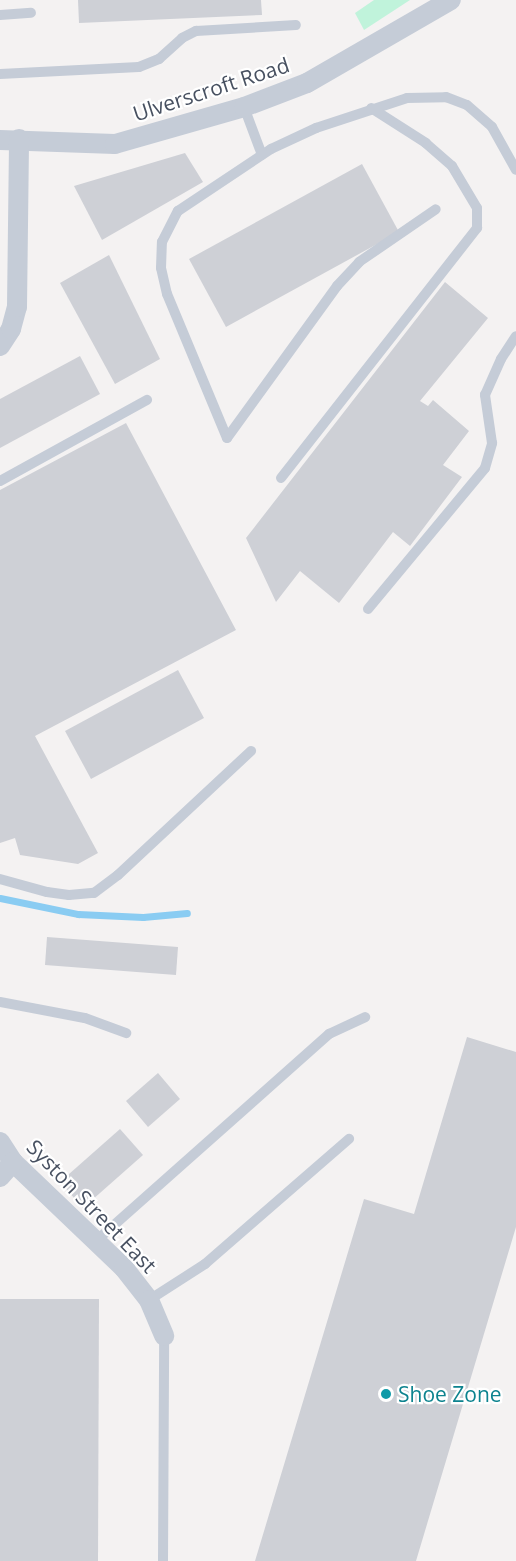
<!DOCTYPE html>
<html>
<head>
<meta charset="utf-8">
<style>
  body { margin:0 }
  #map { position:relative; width:516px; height:1561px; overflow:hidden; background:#f4f2f2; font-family:"Open Sans",sans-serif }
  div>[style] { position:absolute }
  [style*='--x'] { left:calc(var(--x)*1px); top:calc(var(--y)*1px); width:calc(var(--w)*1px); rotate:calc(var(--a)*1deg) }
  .green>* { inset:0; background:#c0f3db }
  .stream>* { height:7px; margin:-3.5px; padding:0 3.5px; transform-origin:3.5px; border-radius:3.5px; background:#8accf2 }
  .building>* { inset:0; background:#ced0d6 }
  .lane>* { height:10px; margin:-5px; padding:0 5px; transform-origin:5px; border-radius:5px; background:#c5ccd7 }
  .street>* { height:20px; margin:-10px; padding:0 10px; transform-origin:10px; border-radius:10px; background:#c5ccd7 }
  .dots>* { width:16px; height:16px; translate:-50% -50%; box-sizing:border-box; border:3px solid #fff; border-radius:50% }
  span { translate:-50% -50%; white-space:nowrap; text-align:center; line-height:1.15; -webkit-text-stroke:4.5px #fff; paint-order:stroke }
  .street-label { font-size:21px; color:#485161 }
  .culture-label { font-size:21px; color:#0d838f }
  .left { translate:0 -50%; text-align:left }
</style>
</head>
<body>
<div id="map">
  <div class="green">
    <i style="clip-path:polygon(374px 0,410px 0,364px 30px,355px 13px)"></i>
  </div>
  <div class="stream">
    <i style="--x:0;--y:898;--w:80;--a:11.6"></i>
    <i style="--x:78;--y:914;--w:65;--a:2.6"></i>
    <i style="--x:143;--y:917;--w:44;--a:-5.2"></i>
  </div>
  <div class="building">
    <i style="clip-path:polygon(78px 0,261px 0,262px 15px,79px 23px)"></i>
    <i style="clip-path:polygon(185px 153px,203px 182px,102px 240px,74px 186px)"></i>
    <i style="clip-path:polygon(362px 164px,399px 232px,226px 327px,189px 259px)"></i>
    <i style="clip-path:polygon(109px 255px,160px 359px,115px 384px,60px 283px)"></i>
    <i style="clip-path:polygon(445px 282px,488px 318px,420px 401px,428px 406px,433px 400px,469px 431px,443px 465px,462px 477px,410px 546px,393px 532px,339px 603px,300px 571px,276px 602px,246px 538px)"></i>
    <i style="clip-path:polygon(80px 356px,100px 394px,0 448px,0 399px)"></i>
    <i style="clip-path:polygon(126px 423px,236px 630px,35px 736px,98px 853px,78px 864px,20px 855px,15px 838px,0 843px,0 490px)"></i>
    <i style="clip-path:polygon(178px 670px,204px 718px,91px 779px,65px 731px)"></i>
    <i style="clip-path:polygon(47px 937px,178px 947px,176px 975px,45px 965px)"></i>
    <i style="clip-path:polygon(467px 1037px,516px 1052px,516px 1227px,416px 1561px,255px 1561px,364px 1199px,414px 1214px)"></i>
    <i style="clip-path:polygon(158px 1073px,180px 1099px,148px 1127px,126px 1101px)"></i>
    <i style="clip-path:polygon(120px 1129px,143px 1155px,83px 1208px,60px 1182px)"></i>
    <i style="clip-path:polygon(0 1299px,99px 1299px,98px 1561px,0 1561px)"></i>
  </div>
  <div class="lane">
    <i style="--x:0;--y:15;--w:31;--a:-4"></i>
    <i style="--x:0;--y:74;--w:139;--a:-2.9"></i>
    <i style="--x:139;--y:67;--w:22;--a:-22"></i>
    <i style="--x:159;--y:59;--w:31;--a:-42"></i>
    <i style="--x:182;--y:38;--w:16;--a:-27"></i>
    <i style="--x:196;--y:31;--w:100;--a:-3.4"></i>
    <i style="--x:244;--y:107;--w:51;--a:69.4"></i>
    <i style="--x:227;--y:438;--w:156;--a:-112.6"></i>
    <i style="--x:167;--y:294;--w:27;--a:-103"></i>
    <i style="--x:161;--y:268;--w:26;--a:-88"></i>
    <i style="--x:162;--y:242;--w:35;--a:-63"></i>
    <i style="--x:178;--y:211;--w:112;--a:-33.7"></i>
    <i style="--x:271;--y:149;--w:50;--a:-25"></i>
    <i style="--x:316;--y:128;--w:96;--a:-18.2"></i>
    <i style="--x:407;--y:98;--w:39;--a:-1"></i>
    <i style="--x:446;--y:97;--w:22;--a:21"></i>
    <i style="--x:467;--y:105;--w:33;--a:41"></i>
    <i style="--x:492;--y:127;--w:49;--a:60.8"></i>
    <i style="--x:227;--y:438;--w:188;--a:-54.1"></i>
    <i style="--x:337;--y:286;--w:33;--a:-47"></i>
    <i style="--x:359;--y:262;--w:93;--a:-34.5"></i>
    <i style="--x:281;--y:478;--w:318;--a:-51.9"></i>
    <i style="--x:477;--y:228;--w:20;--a:-90"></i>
    <i style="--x:477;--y:208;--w:49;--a:-120.8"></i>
    <i style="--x:452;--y:166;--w:35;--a:-139"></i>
    <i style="--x:426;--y:143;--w:65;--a:-147.5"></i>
    <i style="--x:0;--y:481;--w:168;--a:-28.9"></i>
    <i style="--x:368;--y:609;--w:183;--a:-50.3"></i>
    <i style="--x:485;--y:468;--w:26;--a:-74"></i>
    <i style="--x:492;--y:443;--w:49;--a:-98.3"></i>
    <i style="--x:485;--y:395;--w:39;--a:-66"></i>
    <i style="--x:501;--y:359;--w:27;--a:-57"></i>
    <i style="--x:0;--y:879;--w:49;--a:15.5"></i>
    <i style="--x:47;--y:892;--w:22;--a:8"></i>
    <i style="--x:69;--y:895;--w:25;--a:-5"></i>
    <i style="--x:94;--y:893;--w:30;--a:-37"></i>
    <i style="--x:118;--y:875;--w:182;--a:-43"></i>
    <i style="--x:0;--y:1002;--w:86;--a:10.7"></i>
    <i style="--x:85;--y:1018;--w:44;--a:20.1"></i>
    <i style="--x:96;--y:1241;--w:312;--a:-41.6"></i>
    <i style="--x:329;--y:1034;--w:40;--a:-25"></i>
    <i style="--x:149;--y:1300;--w:67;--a:-32.7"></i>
    <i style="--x:205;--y:1264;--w:191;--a:-41"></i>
    <i style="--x:163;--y:1561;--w:225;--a:-89.7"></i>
  </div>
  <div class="street">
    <i style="--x:0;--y:140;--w:115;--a:2"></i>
    <i style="--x:115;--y:144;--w:134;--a:-16"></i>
    <i style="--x:244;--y:107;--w:67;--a:-20.9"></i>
    <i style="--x:307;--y:83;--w:166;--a:-30"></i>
    <i style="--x:0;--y:346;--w:20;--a:-57"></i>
    <i style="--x:11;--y:329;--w:23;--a:-75"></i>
    <i style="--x:17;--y:307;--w:168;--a:-89.3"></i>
    <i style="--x:0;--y:1142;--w:24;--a:57"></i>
    <i style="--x:13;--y:1162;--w:153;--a:43.7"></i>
    <i style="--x:124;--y:1268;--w:41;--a:52"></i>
    <i style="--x:149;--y:1300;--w:39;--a:67"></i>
    <i style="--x:0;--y:1177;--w:20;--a:-49"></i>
  </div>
  <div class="dots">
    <i style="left:386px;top:1394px;background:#0f9aa8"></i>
  </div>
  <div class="street-label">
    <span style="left:211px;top:89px;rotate:-18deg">Ulverscroft Road</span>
    <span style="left:92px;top:1206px;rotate:46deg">Syston Street East</span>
  </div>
  <div class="culture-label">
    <span class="left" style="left:398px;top:1394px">Shoe Zone</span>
  </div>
</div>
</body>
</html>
